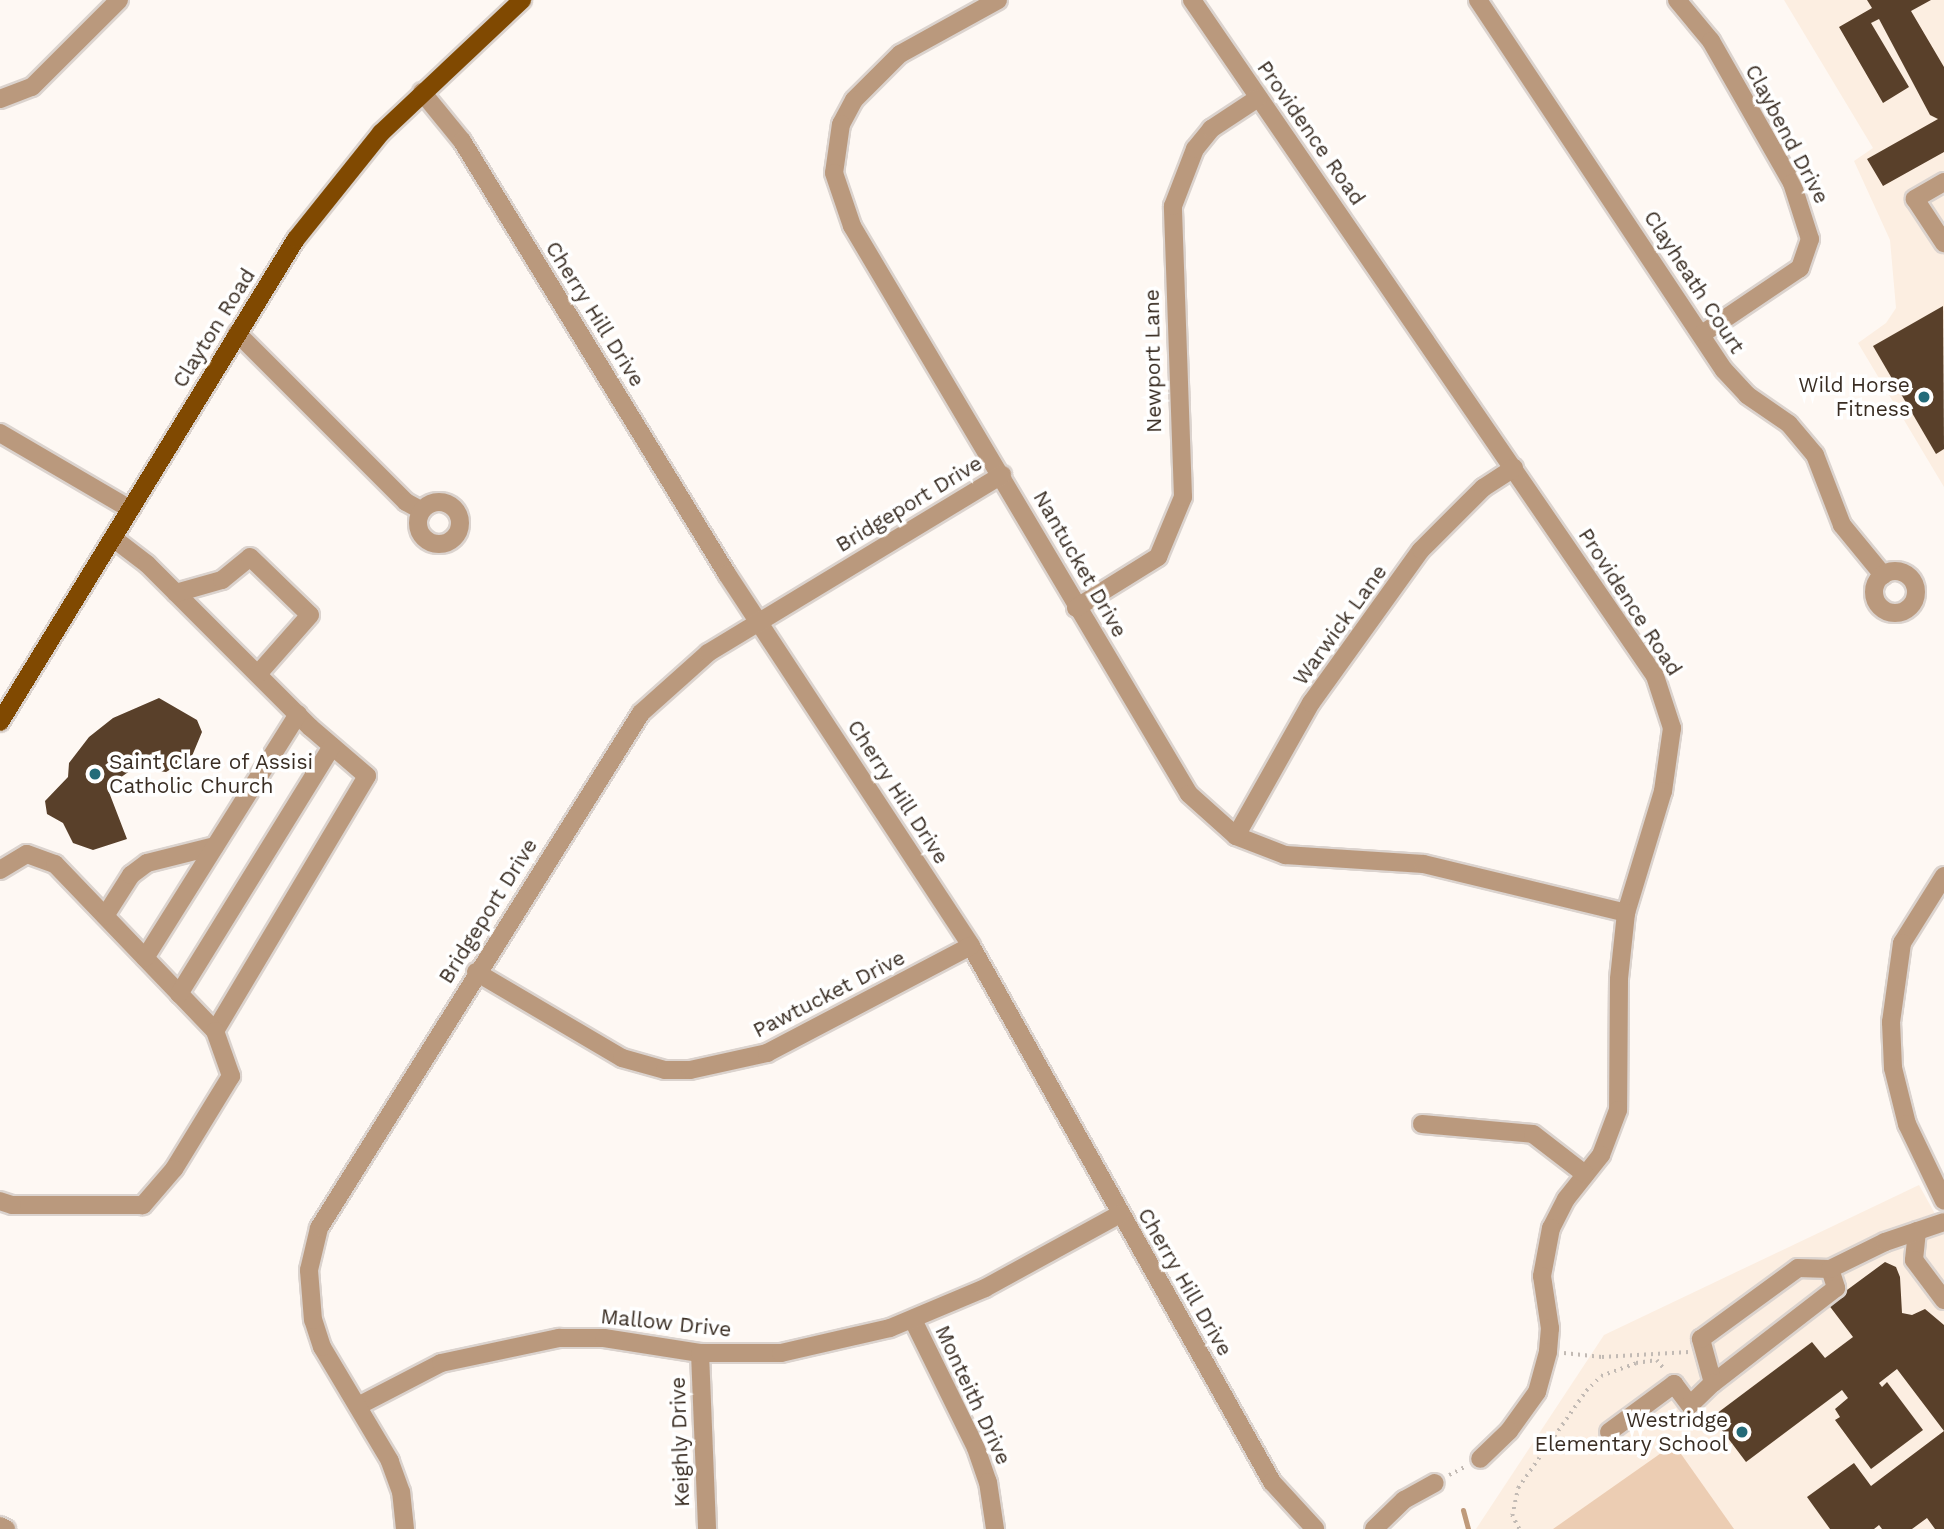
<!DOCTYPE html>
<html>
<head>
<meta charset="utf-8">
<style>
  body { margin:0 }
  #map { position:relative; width:1944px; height:1529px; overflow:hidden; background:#fef8f3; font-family:"Work Sans",sans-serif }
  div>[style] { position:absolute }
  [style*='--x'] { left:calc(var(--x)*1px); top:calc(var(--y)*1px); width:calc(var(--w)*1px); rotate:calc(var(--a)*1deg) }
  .built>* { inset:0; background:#fceee1 }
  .green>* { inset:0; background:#eccdb3 }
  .stream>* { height:5px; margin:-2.5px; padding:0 2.5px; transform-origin:2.5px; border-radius:2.5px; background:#bf9a7a }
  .building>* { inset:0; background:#59402a }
  .path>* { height:3.5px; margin-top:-1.75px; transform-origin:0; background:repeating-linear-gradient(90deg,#c2bab4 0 2px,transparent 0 7px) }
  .roads { filter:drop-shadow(2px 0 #dbd3ce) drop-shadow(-2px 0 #dbd3ce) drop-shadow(0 2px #dbd3ce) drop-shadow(0 -2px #dbd3ce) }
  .minor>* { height:18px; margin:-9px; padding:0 9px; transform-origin:9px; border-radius:9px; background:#ba997d }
  .minor>.ring { margin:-9px; padding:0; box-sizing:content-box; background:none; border:18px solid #ba997d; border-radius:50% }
  .major>* { height:18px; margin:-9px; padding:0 9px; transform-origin:9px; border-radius:9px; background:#804901 }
  .dots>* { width:19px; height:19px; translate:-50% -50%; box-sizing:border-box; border:4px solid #fff; border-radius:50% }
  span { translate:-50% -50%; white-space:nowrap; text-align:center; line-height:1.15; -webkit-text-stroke:7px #fff; paint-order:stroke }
  .street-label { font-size:21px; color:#392d23 }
  .poi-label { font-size:21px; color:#392d23 }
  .right { translate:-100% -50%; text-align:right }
  .left { translate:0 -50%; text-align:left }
</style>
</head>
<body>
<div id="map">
  <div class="built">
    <i style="clip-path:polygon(1784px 0,1944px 0,1944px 487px,1858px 343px,1886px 323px,1896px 308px,1890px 240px,1854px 161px,1873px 148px)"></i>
    <i style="clip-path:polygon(1919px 1185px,1944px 1230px,1944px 1529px,1476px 1529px,1604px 1335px)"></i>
  </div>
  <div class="green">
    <i style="clip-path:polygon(1674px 1444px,1734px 1529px,1553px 1529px)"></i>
  </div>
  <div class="stream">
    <i style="--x:1463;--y:1510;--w:20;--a:75"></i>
  </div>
  <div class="building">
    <i style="clip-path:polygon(1867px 0,1931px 0,1911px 11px,1944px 67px,1944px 152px,1883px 186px,1867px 159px,1938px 119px,1930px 115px,1879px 19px,1871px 23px,1909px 87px,1883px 103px,1839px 27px,1872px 8px)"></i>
    <i style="clip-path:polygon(1943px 306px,1944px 449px,1936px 454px,1873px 346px)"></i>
    <i style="clip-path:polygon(159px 698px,197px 720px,202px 732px,192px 756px,166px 772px,151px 770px,144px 761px,107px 787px,127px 839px,93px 850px,73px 843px,63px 823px,47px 814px,45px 801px,68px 777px,69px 763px,89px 737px,113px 718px)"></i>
    <i style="clip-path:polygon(1885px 1262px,1896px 1267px,1900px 1277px,1902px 1313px,1912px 1315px,1925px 1309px,1944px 1325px,1944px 1529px,1935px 1529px,1927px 1518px,1912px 1529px,1882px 1529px,1879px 1525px,1874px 1529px,1830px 1529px,1807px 1497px,1854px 1463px,1871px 1486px,1944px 1431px,1897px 1369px,1879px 1383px,1882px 1387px,1887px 1382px,1923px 1430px,1871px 1469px,1835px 1420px,1840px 1417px,1835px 1409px,1848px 1398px,1842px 1390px,1746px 1462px,1712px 1417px,1812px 1342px,1825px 1358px,1853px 1337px,1828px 1304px)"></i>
  </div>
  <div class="path">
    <i style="--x:1564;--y:1353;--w:38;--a:6"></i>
    <i style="--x:1602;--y:1357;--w:87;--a:-3.3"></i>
    <i style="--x:1449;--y:1475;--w:20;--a:-27"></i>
    <i style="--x:1519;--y:1529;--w:15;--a:-118"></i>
    <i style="--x:1512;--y:1516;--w:29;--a:-78"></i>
    <i style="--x:1518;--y:1488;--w:118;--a:-55"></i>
    <i style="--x:1586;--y:1391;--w:21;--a:-45"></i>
    <i style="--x:1601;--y:1376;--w:37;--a:-20"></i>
    <i style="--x:1636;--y:1363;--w:21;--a:-8"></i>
    <i style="--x:1657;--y:1360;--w:11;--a:52"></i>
  </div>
  <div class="roads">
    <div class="minor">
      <i style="--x:998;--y:0;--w:112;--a:151.1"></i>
      <i style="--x:900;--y:54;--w:65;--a:135"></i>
      <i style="--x:854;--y:100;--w:27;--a:118"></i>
      <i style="--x:841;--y:124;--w:49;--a:98.1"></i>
      <i style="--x:834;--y:173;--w:56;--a:71.2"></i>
      <i style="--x:852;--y:226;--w:660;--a:59.32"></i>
      <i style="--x:1189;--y:794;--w:63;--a:41.8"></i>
      <i style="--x:1236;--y:836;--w:53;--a:21.2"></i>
      <i style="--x:1285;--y:855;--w:139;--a:3.7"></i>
      <i style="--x:1424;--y:864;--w:208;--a:13.6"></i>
      <i style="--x:1192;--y:0;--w:819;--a:55.59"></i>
      <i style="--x:1655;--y:676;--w:55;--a:71.9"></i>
      <i style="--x:1672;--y:728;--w:64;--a:98.1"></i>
      <i style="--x:1663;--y:791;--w:127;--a:106.9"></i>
      <i style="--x:1626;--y:913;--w:66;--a:96.1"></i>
      <i style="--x:1619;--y:979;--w:131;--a:90.4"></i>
      <i style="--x:1618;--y:1110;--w:48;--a:110.7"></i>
      <i style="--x:1601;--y:1155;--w:56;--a:128.5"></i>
      <i style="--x:1566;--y:1199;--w:33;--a:117"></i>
      <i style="--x:1551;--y:1228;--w:49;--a:100.6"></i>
      <i style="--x:1542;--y:1276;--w:53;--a:81.3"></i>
      <i style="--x:1550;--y:1328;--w:24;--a:95"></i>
      <i style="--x:1548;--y:1352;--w:41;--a:105.4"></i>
      <i style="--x:1537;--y:1392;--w:48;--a:125.7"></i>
      <i style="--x:1509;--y:1431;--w:40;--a:136"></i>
      <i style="--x:1478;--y:0;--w:444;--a:56.4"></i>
      <i style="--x:1724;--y:370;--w:34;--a:47"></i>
      <i style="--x:1747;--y:395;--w:51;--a:34.6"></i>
      <i style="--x:1789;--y:424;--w:40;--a:50"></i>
      <i style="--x:1815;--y:455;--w:75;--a:68.9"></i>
      <i style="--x:1842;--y:525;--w:65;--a:50.6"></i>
      <i style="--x:1677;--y:0;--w:53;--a:50.3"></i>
      <i style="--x:1711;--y:41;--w:163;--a:60.3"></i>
      <i style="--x:1792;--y:183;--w:59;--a:72.2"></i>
      <i style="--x:1810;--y:239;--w:31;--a:109"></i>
      <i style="--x:1800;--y:268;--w:118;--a:146"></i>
      <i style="--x:422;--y:92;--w:63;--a:50.8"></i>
      <i style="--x:462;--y:141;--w:508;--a:58.53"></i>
      <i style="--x:727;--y:574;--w:445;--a:56.7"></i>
      <i style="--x:971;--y:946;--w:615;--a:60.68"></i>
      <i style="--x:1272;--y:1482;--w:64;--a:47.5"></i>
      <i style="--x:0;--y:99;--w:34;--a:-21"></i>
      <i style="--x:32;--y:87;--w:123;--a:-45"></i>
      <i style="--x:1944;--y:182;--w:34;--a:150"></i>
      <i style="--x:1915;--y:199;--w:53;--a:56.6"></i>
      <i style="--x:237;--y:333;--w:239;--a:45"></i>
      <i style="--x:406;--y:502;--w:18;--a:29"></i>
      <i style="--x:0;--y:433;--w:151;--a:30.3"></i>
      <i class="ring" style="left:418px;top:502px;width:24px;height:24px"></i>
      <i style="--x:113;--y:538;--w:43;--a:37.4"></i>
      <i style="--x:147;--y:564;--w:231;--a:45"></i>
      <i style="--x:310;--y:727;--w:75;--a:40.7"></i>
      <i style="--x:367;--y:776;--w:297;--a:120.8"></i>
      <i class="ring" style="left:1874px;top:571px;width:24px;height:24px"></i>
      <i style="--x:176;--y:593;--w:48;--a:-15.8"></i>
      <i style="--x:222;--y:580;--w:36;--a:-39"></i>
      <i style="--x:250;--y:557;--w:83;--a:44"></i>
      <i style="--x:310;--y:615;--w:79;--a:131.4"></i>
      <i style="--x:1076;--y:608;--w:97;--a:-31.9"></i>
      <i style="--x:1158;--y:557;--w:65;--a:-67.4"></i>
      <i style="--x:1183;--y:497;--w:291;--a:-92"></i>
      <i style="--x:1173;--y:206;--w:61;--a:-68.9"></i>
      <i style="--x:1195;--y:149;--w:26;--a:-51"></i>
      <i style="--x:1211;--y:129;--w:56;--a:-33.4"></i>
      <i style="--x:1236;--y:836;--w:153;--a:-60.6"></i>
      <i style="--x:1311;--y:703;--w:188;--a:-54.3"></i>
      <i style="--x:1421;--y:550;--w:88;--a:-45"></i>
      <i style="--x:1483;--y:488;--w:37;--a:-33"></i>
      <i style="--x:0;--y:870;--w:31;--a:-31"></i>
      <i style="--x:27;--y:854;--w:30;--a:20"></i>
      <i style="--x:55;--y:864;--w:231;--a:46.2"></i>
      <i style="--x:215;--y:1031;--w:48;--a:70.4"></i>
      <i style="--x:231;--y:1076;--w:109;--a:121.5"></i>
      <i style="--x:174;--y:1169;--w:48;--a:130.7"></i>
      <i style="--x:143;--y:1205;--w:131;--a:180"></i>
      <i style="--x:12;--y:1205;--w:13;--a:-162"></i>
      <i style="--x:1944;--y:876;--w:79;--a:122.1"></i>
      <i style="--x:1902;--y:943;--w:80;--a:97.9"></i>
      <i style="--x:1891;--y:1022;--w:46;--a:87.5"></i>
      <i style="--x:1893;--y:1068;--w:58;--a:76"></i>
      <i style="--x:1907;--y:1124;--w:85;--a:64.3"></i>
      <i style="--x:105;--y:916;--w:49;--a:-57.6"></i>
      <i style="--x:131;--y:875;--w:20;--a:-37"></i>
      <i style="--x:147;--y:863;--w:70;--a:-14"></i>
      <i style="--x:145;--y:958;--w:288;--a:-57.9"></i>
      <i style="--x:476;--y:972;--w:169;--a:30.5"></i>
      <i style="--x:622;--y:1058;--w:45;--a:15.6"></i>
      <i style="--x:665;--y:1070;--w:25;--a:0"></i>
      <i style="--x:690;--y:1070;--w:79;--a:-12.4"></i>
      <i style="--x:767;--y:1053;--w:230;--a:-27.7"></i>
      <i style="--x:179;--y:994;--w:291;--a:-58.3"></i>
      <i style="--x:1422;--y:1124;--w:111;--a:5.1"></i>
      <i style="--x:1533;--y:1134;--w:66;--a:37.6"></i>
      <i style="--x:1917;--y:1231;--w:29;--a:96"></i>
      <i style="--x:1914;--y:1260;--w:50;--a:53.1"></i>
      <i style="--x:1830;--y:1269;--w:20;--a:72"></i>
      <i style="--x:1836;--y:1288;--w:155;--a:142.3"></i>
      <i style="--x:1713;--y:1383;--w:46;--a:-105.3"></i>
      <i style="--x:1701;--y:1339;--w:120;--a:-36.2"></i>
      <i style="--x:1798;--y:1268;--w:32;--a:2"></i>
      <i style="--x:1830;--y:1269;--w:61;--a:-26.1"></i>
      <i style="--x:1885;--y:1242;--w:62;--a:-18.7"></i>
      <i style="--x:914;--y:1322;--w:140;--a:63.8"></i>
      <i style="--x:976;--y:1448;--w:36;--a:71"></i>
      <i style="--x:988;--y:1482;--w:48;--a:81.5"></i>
      <i style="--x:700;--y:1353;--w:176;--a:87.7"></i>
      <i style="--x:358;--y:1406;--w:93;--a:-27.4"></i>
      <i style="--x:441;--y:1363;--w:121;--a:-12"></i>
      <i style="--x:559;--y:1338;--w:45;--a:0"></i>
      <i style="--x:604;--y:1338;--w:97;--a:8.9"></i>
      <i style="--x:700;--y:1353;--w:81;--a:0"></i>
      <i style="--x:781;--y:1353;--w:112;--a:-12.9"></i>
      <i style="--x:890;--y:1328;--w:103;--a:-22.8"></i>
      <i style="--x:985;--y:1288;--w:154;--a:-28.7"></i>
      <i style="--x:1609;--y:1432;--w:81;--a:-36.4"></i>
      <i style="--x:1674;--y:1384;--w:26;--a:53"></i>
      <i style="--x:1690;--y:1405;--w:32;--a:-44"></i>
      <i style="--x:0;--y:1526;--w:7;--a:27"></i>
      <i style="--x:405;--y:1529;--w:37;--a:-96"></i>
      <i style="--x:401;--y:1492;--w:33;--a:-110"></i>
      <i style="--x:390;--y:1461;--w:133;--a:-120.8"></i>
      <i style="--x:322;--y:1347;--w:28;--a:-108"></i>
      <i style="--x:313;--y:1320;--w:50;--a:-94.6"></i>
      <i style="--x:309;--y:1270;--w:43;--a:-76.6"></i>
      <i style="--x:319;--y:1228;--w:607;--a:-57.98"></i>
      <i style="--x:641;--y:713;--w:90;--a:-41.8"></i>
      <i style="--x:708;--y:653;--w:344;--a:-31.2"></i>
      <i style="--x:1374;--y:1529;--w:42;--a:-44"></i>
      <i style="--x:1404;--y:1500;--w:35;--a:-29"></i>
    </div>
    <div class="major">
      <i style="--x:0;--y:722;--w:566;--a:-58.5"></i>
      <i style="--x:296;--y:239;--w:136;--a:-51.3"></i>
      <i style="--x:381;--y:133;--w:194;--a:-43.3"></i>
    </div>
  </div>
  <div class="dots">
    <i style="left:1924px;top:397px;background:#246b79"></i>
    <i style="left:95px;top:774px;background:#246b79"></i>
    <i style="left:1742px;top:1432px;background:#246b79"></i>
  </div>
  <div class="street-label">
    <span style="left:1311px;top:133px;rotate:55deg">Providence Road</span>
    <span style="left:1787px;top:134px;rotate:62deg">Claybend Drive</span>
    <span style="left:1694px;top:282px;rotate:57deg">Clayheath Court</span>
    <span style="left:595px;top:314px;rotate:58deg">Cherry Hill Drive</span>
    <span style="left:214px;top:328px;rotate:-58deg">Clayton Road</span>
    <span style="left:1153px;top:361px;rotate:-91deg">Newport Lane</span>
    <span style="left:909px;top:504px;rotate:-31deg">Bridgeport Drive</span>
    <span style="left:1080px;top:564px;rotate:60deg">Nantucket Drive</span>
    <span style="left:1630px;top:602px;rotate:57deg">Providence Road</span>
    <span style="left:1340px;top:625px;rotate:-54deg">Warwick Lane</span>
    <span style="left:898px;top:792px;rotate:57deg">Cherry Hill Drive</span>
    <span style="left:488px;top:911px;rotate:-58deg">Bridgeport Drive</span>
    <span style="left:829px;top:994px;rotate:-27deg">Pawtucket Drive</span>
    <span style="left:1185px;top:1282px;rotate:60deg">Cherry Hill Drive</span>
    <span style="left:666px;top:1323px;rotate:6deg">Mallow Drive</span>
    <span style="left:973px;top:1395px;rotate:65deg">Monteith Drive</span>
    <span style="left:680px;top:1442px;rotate:-92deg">Keighly Drive</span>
  </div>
  <div class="poi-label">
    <span class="right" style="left:1910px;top:397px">Wild Horse<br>Fitness</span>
    <span class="left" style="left:109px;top:774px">Saint Clare of Assisi<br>Catholic Church</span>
    <span class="right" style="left:1728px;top:1432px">Westridge<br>Elementary School</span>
  </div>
</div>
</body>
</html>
